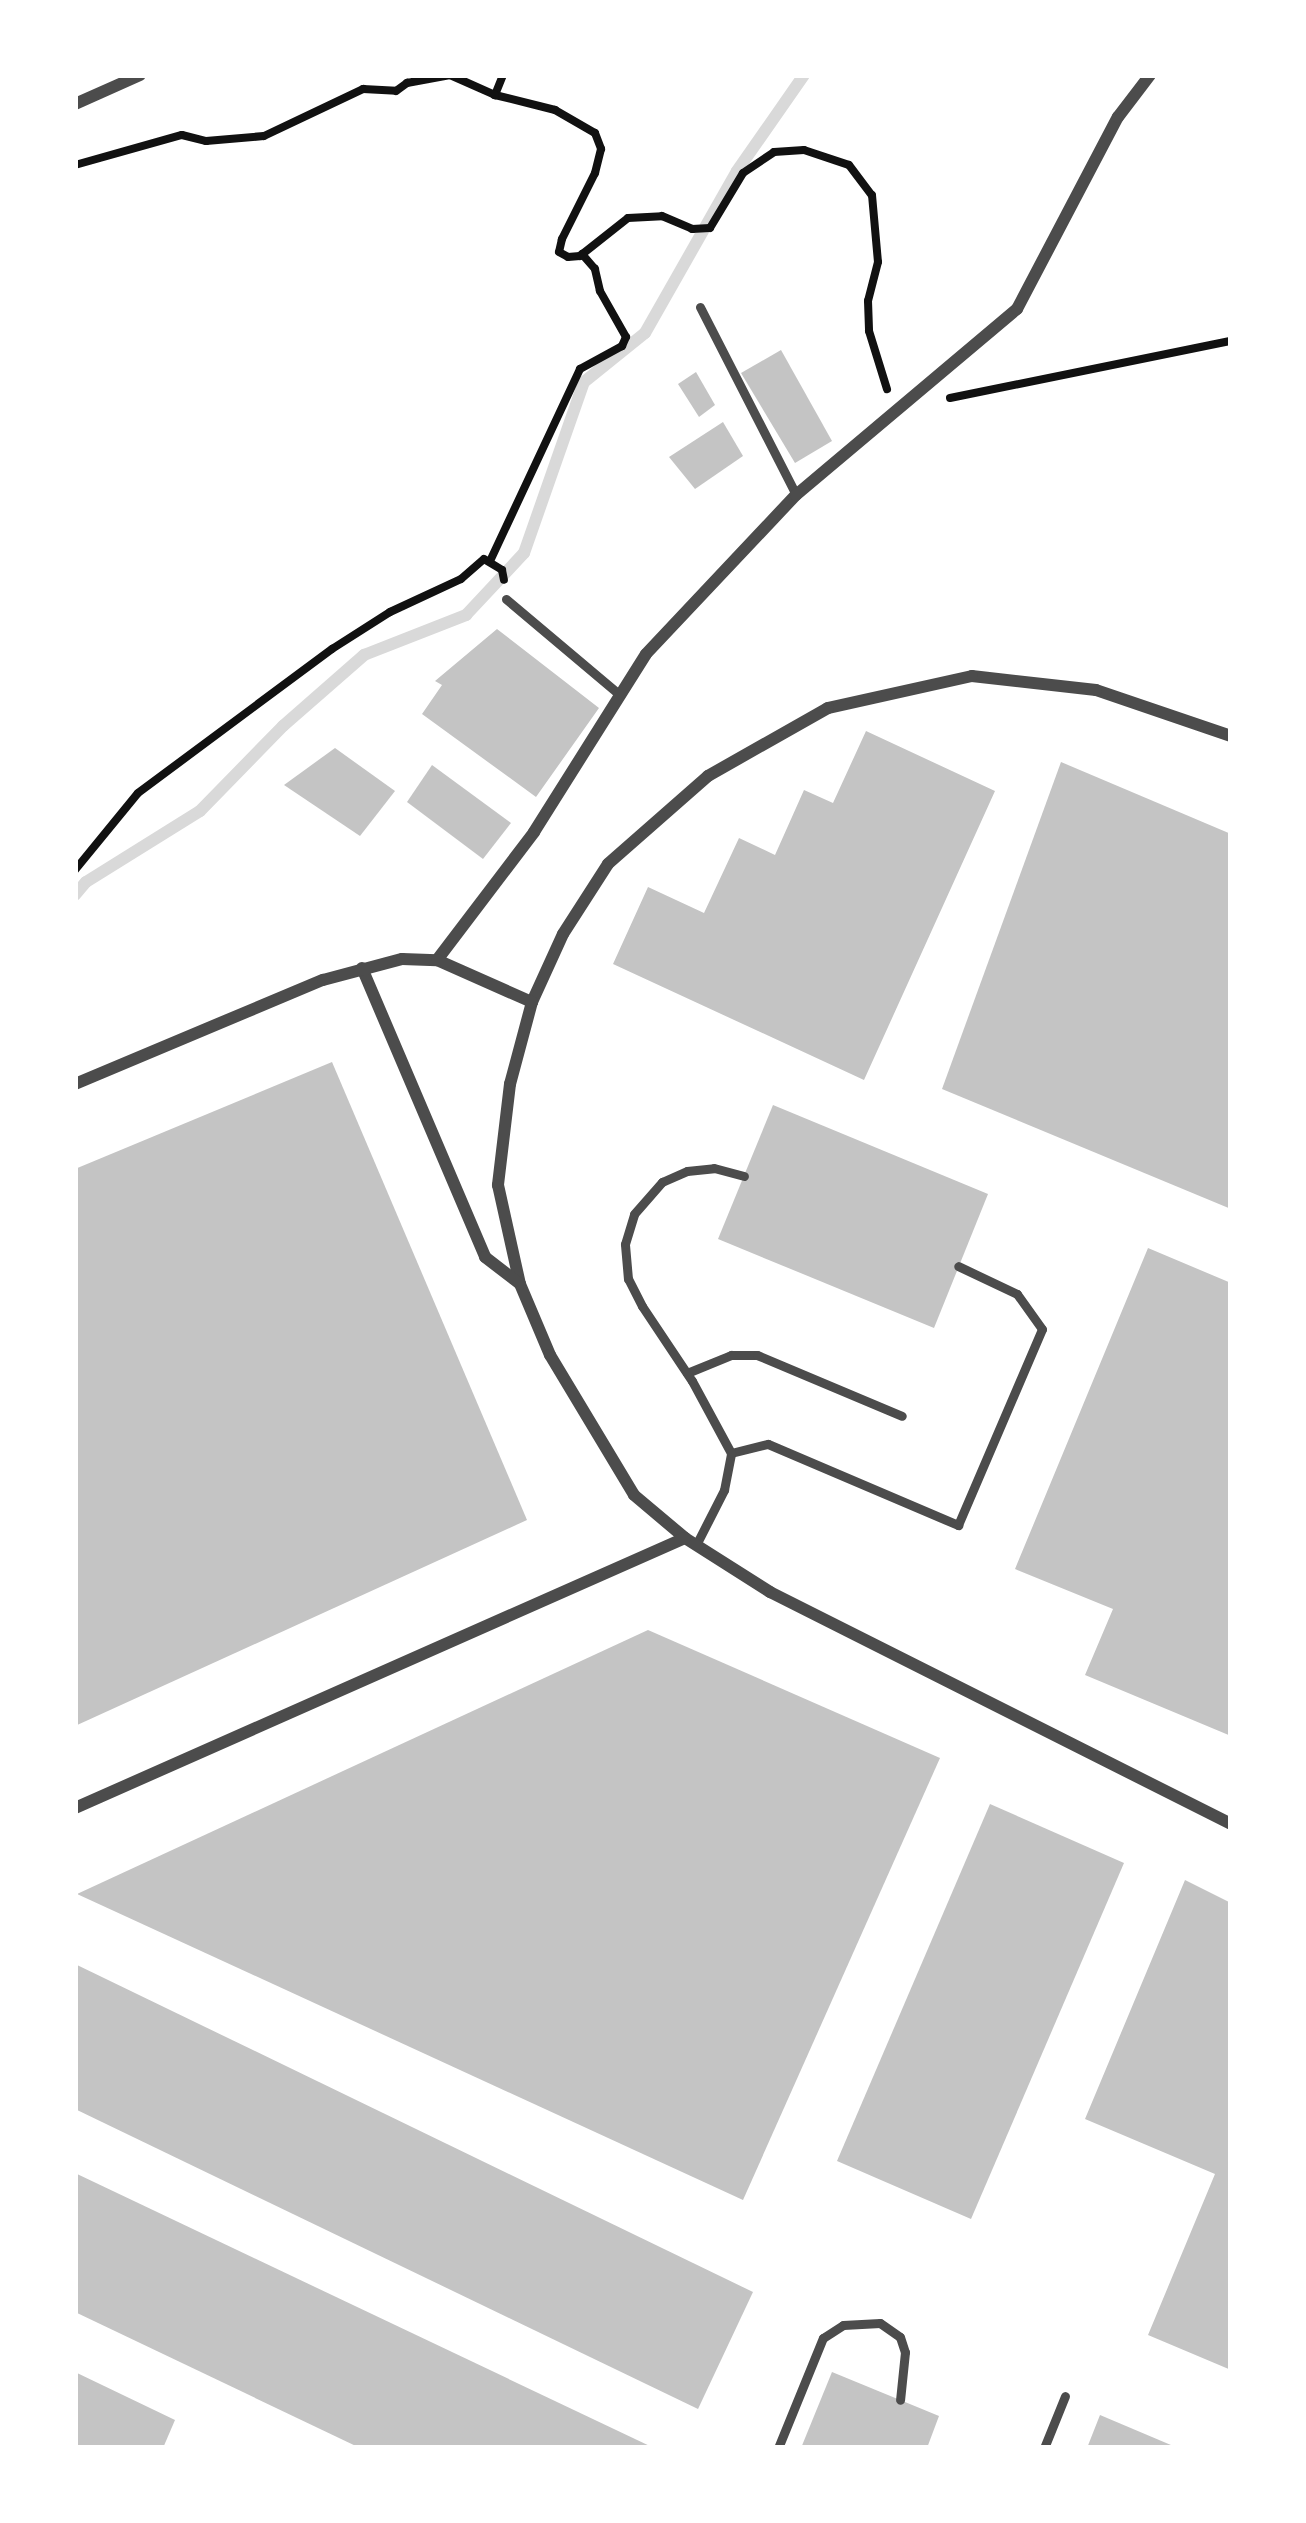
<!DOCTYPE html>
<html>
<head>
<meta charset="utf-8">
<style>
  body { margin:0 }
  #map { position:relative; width:1306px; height:2523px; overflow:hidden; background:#fff; font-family:"Exo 2",sans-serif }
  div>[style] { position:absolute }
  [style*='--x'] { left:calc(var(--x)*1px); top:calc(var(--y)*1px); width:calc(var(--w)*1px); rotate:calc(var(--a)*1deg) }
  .stream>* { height:12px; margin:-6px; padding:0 6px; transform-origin:6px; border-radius:6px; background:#d9d9d9 }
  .building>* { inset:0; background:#c4c4c4 }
  .path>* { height:8px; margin:-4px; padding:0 4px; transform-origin:4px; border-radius:4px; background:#111 }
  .service>* { height:9px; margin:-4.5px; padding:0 4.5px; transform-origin:4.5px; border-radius:4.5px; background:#4c4c4c }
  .minor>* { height:12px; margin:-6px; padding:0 6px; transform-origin:6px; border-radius:6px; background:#4c4c4c }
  span { translate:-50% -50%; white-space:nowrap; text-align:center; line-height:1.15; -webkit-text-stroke:10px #fff; paint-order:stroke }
  .frame { position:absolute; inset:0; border:78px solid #fff; pointer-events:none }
</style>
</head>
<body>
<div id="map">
  <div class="stream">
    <i style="--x:75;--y:895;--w:17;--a:-50"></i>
    <i style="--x:86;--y:882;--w:134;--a:-31.9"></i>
    <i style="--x:200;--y:811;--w:119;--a:-45.7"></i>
    <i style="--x:283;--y:726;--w:108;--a:-41.2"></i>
    <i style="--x:364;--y:655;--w:110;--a:-21.4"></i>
    <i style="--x:466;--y:615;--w:85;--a:-46.9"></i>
    <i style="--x:524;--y:553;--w:181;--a:-70.7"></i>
    <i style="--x:584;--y:382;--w:78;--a:-38.8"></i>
    <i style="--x:645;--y:333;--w:186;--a:-60.4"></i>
    <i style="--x:737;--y:171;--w:117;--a:-55.1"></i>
  </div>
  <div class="building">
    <i style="clip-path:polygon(781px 350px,832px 441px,795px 463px,741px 373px)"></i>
    <i style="clip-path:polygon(696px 372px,715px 405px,699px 417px,678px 384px)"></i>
    <i style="clip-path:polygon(723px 422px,743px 456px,695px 489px,669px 457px)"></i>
    <i style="clip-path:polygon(497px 629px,599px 708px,536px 797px,422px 714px,442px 685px,435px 681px)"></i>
    <i style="clip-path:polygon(866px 731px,995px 791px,864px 1080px,613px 964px,648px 887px,704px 913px,739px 838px,775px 855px,804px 790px,833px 803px)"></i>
    <i style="clip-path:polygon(335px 748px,395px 791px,360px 836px,284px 785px)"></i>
    <i style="clip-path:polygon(1061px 762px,1231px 834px,1231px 1209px,942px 1089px)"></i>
    <i style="clip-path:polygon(432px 765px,511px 823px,483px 859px,407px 802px)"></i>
    <i style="clip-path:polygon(332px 1062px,527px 1520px,75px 1726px,75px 1169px)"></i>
    <i style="clip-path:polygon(773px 1105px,988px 1194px,934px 1328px,718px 1239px)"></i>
    <i style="clip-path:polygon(1148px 1248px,1231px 1283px,1231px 1736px,1085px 1675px,1113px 1609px,1015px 1569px)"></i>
    <i style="clip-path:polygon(648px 1630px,940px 1758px,743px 2200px,77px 1894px)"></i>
    <i style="clip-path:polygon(990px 1804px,1124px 1863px,971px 2219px,837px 2161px)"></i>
    <i style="clip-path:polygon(1185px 1880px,1231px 1903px,1231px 2370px,1148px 2335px,1215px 2174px,1085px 2119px)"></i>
    <i style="clip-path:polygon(75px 1964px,753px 2292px,698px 2409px,75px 2109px)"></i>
    <i style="clip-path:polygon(75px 2173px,654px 2448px,360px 2448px,75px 2312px)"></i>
    <i style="clip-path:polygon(75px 2372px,175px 2420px,163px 2448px,75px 2448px)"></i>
    <i style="clip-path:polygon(832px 2372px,939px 2416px,927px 2448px,801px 2448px)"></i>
    <i style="clip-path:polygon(1100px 2415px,1178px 2448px,1087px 2448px)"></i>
  </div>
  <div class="path">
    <i style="--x:503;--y:75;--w:22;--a:112"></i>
    <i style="--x:495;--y:95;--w:62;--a:14"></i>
    <i style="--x:555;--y:110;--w:46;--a:29.9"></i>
    <i style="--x:595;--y:133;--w:17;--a:69"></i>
    <i style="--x:601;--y:149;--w:25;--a:104"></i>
    <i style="--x:595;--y:173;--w:74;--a:116.6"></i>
    <i style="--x:562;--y:239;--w:13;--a:103"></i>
    <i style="--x:559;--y:252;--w:10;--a:29"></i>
    <i style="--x:568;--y:257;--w:12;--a:-5"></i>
    <i style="--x:580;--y:256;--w:61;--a:-38.4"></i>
    <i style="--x:628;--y:218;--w:34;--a:-3"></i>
    <i style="--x:662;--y:216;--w:33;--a:23"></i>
    <i style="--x:692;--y:229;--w:18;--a:-3"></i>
    <i style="--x:710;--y:228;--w:64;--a:-59"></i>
    <i style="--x:743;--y:173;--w:37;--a:-34"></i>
    <i style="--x:774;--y:152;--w:30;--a:-4"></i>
    <i style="--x:804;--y:150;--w:47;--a:18.4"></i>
    <i style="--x:849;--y:165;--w:38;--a:53"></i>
    <i style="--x:872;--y:195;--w:67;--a:84.9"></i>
    <i style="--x:878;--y:262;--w:40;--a:104.4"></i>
    <i style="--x:868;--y:301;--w:30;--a:88"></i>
    <i style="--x:869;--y:331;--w:61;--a:72.8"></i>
    <i style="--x:75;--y:165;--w:111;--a:-15.7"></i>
    <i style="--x:182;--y:135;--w:25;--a:14"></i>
    <i style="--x:206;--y:141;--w:58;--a:-4.9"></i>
    <i style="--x:264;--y:136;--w:110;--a:-25.4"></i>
    <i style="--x:363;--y:89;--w:33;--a:3"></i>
    <i style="--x:396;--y:91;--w:14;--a:-36"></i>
    <i style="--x:407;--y:83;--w:44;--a:-10.5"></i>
    <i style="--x:450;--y:75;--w:49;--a:24"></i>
    <i style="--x:950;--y:398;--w:287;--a:-11.5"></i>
    <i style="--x:491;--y:559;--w:210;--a:-64.9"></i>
    <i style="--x:580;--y:369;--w:48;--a:-28.7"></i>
    <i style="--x:622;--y:346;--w:10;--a:-66"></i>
    <i style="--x:626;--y:337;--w:53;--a:-119.5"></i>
    <i style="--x:600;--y:291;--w:23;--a:-103"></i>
    <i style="--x:595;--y:269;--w:20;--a:-131"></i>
    <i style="--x:75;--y:870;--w:99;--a:-50.7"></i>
    <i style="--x:138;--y:793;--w:242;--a:-36.6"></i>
    <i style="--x:332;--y:649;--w:69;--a:-32.5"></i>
    <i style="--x:390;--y:612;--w:78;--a:-24.9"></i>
    <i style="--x:461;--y:579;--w:30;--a:-41"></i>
    <i style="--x:484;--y:559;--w:21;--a:31"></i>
    <i style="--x:502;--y:570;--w:10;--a:79"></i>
  </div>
  <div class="service">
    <i style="--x:700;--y:307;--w:211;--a:62.9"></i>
    <i style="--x:506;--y:599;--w:149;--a:40.1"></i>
    <i style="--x:687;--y:1373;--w:48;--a:-22.2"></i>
    <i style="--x:731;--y:1355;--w:26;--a:0"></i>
    <i style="--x:757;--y:1355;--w:157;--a:22.8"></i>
    <i style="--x:731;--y:1453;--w:38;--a:-14"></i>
    <i style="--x:768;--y:1444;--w:207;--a:23.1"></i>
    <i style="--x:958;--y:1525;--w:213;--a:-66.8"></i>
    <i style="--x:1042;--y:1329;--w:43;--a:-125.5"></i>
    <i style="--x:1017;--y:1294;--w:65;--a:-154.6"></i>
    <i style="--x:696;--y:1545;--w:62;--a:-63"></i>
    <i style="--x:724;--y:1490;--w:38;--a:-79"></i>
    <i style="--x:731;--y:1453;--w:82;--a:-118.4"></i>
    <i style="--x:692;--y:1381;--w:90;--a:-123.7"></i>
    <i style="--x:642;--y:1306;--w:30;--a:-117"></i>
    <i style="--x:628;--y:1279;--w:35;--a:-95"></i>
    <i style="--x:625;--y:1244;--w:31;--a:-73"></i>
    <i style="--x:634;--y:1214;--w:43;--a:-48.8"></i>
    <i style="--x:662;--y:1182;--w:27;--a:-24"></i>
    <i style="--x:687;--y:1171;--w:27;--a:-6"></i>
    <i style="--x:714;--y:1168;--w:31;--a:15"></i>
    <i style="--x:778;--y:2448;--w:119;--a:-67.8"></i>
    <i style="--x:823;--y:2338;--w:24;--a:-33"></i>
    <i style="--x:843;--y:2325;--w:37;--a:-3"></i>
    <i style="--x:880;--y:2323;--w:24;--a:35"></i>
    <i style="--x:900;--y:2337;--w:16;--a:72"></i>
    <i style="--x:905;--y:2352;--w:48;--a:95.9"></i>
    <i style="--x:1044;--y:2448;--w:56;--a:-68"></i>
  </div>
  <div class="minor">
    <i style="--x:75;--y:104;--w:71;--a:-24"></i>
    <i style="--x:1231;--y:736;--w:143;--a:-161.2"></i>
    <i style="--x:1096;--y:690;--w:125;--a:-173.6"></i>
    <i style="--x:972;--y:676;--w:148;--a:167.5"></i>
    <i style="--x:828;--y:708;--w:138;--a:150.5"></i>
    <i style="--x:708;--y:776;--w:133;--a:138.7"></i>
    <i style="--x:608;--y:864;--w:83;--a:122.7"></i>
    <i style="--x:563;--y:934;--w:75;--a:114.5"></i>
    <i style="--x:532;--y:1002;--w:85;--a:105"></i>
    <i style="--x:510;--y:1084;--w:102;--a:96.8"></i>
    <i style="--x:498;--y:1185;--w:101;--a:77.5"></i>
    <i style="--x:520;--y:1284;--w:77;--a:67.1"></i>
    <i style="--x:550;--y:1355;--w:163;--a:59"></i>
    <i style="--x:634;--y:1495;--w:67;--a:40.1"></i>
    <i style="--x:685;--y:1538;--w:101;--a:32.4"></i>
    <i style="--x:770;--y:1592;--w:516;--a:26.71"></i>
    <i style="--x:437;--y:960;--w:161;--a:-52.8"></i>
    <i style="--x:534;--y:832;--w:210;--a:-57.8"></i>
    <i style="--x:646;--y:654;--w:219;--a:-46.7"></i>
    <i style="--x:796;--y:495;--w:289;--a:-40.1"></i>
    <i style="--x:1017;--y:309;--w:217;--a:-62.3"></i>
    <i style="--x:1118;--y:117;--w:53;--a:-52.7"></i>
    <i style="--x:362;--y:968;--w:314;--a:66.9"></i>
    <i style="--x:485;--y:1257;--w:44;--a:37.6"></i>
    <i style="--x:75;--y:1084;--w:269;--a:-22.8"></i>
    <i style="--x:323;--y:980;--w:82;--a:-14.9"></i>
    <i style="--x:402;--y:959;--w:35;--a:2"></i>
    <i style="--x:437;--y:960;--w:104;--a:23.9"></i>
    <i style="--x:75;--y:1808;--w:667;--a:-23.88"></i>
  </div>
  <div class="frame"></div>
</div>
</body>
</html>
